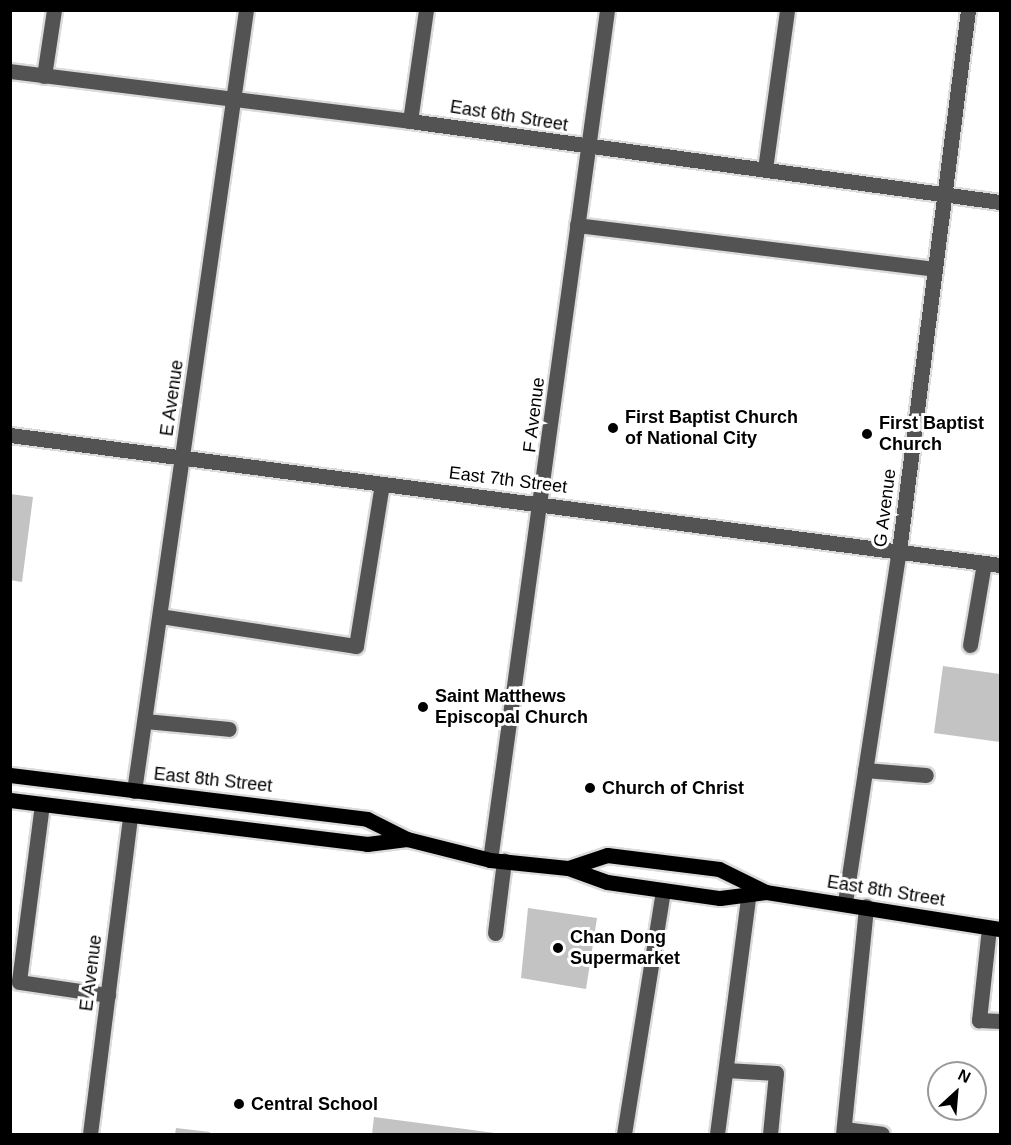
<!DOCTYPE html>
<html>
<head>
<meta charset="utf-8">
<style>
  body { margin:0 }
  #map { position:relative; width:1011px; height:1145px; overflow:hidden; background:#fff; font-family:Helvetica,sans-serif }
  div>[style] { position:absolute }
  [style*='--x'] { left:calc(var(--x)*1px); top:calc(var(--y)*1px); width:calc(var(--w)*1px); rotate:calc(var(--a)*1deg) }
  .building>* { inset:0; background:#c3c3c3 }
  .roads { filter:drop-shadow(2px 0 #dbdbdb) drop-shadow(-2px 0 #dbdbdb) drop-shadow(0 2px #dbdbdb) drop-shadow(0 -2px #dbdbdb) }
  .minor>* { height:15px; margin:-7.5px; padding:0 7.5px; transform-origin:7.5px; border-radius:7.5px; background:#535353 }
  .major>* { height:15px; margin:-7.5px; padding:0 7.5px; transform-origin:7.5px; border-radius:7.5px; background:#000 }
  .dots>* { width:16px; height:16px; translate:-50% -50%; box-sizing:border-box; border:3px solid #fff; border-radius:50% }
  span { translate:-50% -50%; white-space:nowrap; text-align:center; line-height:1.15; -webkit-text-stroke:6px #fff; paint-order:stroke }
  .street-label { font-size:18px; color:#000 }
  .poi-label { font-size:18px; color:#000; font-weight:700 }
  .left { translate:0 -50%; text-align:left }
  .frame { position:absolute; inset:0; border:12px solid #000; pointer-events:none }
  .north { position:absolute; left:927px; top:1061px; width:60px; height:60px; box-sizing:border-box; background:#fff; border:2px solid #999; border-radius:50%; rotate:26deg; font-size:16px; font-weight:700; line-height:24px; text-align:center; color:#000 }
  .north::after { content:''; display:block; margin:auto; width:21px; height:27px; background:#000; clip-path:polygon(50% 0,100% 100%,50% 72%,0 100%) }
</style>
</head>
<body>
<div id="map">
  <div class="building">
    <i style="clip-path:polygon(10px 494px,33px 497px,22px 582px,10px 580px)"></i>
    <i style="clip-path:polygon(943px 666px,1000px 674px,1000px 742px,934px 733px)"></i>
    <i style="clip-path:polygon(528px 908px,597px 918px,586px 989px,521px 978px)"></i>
    <i style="clip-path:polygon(374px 1117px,495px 1133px,494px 1134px,372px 1134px)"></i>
    <i style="clip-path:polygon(176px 1128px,210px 1132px,209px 1134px,175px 1134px)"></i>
  </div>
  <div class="roads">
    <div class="minor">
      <i style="--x:10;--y:71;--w:403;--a:7.1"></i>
      <i style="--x:410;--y:121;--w:596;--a:7.82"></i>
      <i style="--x:44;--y:76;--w:67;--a:-81.4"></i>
      <i style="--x:410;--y:121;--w:112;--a:-81.8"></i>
      <i style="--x:765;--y:169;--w:161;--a:-82.1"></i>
      <i style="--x:577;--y:225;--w:359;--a:7"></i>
      <i style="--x:10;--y:435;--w:998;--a:7.48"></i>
      <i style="--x:160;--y:616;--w:198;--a:8.7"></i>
      <i style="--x:356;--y:646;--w:164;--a:-80.9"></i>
      <i style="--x:970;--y:645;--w:83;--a:-80.3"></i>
      <i style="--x:145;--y:721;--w:84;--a:5.4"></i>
      <i style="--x:865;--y:770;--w:61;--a:4.7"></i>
      <i style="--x:134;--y:791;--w:789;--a:-81.84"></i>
      <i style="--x:42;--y:804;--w:179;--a:97.4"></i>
      <i style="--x:19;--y:982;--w:90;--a:8.3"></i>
      <i style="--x:490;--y:860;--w:858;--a:-82.16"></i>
      <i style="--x:845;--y:902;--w:355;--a:-81.3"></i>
      <i style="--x:899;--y:551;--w:545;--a:-82.73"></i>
      <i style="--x:989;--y:928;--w:93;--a:96.2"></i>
      <i style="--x:979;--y:1020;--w:21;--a:3"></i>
      <i style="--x:495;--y:933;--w:73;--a:-82.9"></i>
      <i style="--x:726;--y:1070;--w:50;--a:3.4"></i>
      <i style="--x:776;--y:1073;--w:61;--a:95.6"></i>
      <i style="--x:844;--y:1129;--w:38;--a:7"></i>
      <i style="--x:90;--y:1134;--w:321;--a:-82.8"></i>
      <i style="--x:624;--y:1134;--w:247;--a:-80.9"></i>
      <i style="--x:717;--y:1134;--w:239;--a:-82.5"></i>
      <i style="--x:843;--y:1134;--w:229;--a:-84.2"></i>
    </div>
    <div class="major">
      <i style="--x:10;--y:775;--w:360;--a:7"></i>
      <i style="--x:367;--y:819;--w:45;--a:26.6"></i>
      <i style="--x:407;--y:839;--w:86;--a:14.2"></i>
      <i style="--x:490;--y:860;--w:78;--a:5.9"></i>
      <i style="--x:568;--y:868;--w:41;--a:19.7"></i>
      <i style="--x:607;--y:882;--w:114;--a:8.1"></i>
      <i style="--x:720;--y:898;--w:46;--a:-7.4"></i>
      <i style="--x:10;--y:800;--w:360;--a:7"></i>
      <i style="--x:367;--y:844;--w:40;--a:-7.1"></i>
      <i style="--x:568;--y:868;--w:41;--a:-18.4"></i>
      <i style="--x:607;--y:855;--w:113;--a:7.1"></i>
      <i style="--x:719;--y:869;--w:52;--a:26.1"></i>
      <i style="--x:766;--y:892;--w:237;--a:9"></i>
    </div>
  </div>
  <div class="dots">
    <i style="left:613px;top:428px;background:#000"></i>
    <i style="left:867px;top:434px;background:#000"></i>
    <i style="left:423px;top:707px;background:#000"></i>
    <i style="left:590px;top:788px;background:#000"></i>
    <i style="left:558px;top:948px;background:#000"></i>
    <i style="left:239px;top:1104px;background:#000"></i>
  </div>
  <div class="street-label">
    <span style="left:509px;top:116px;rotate:9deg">East 6th Street</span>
    <span style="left:172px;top:398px;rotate:-82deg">E Avenue</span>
    <span style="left:534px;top:415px;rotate:-83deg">F Avenue</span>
    <span style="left:508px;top:480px;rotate:7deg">East 7th Street</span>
    <span style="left:885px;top:508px;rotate:-83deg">G Avenue</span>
    <span style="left:213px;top:780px;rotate:6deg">East 8th Street</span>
    <span style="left:886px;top:891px;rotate:9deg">East 8th Street</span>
    <span style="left:91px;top:973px;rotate:-83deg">E Avenue</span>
  </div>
  <div class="poi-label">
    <span class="left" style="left:625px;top:428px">First Baptist Church<br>of National City</span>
    <span class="left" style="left:879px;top:434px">First Baptist<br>Church</span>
    <span class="left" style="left:435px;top:707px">Saint Matthews<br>Episcopal Church</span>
    <span class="left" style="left:602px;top:788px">Church of Christ</span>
    <span class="left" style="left:570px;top:948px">Chan Dong<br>Supermarket</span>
    <span class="left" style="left:251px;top:1104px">Central School</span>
  </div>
  <div class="frame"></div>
  <div class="north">N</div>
</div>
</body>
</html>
